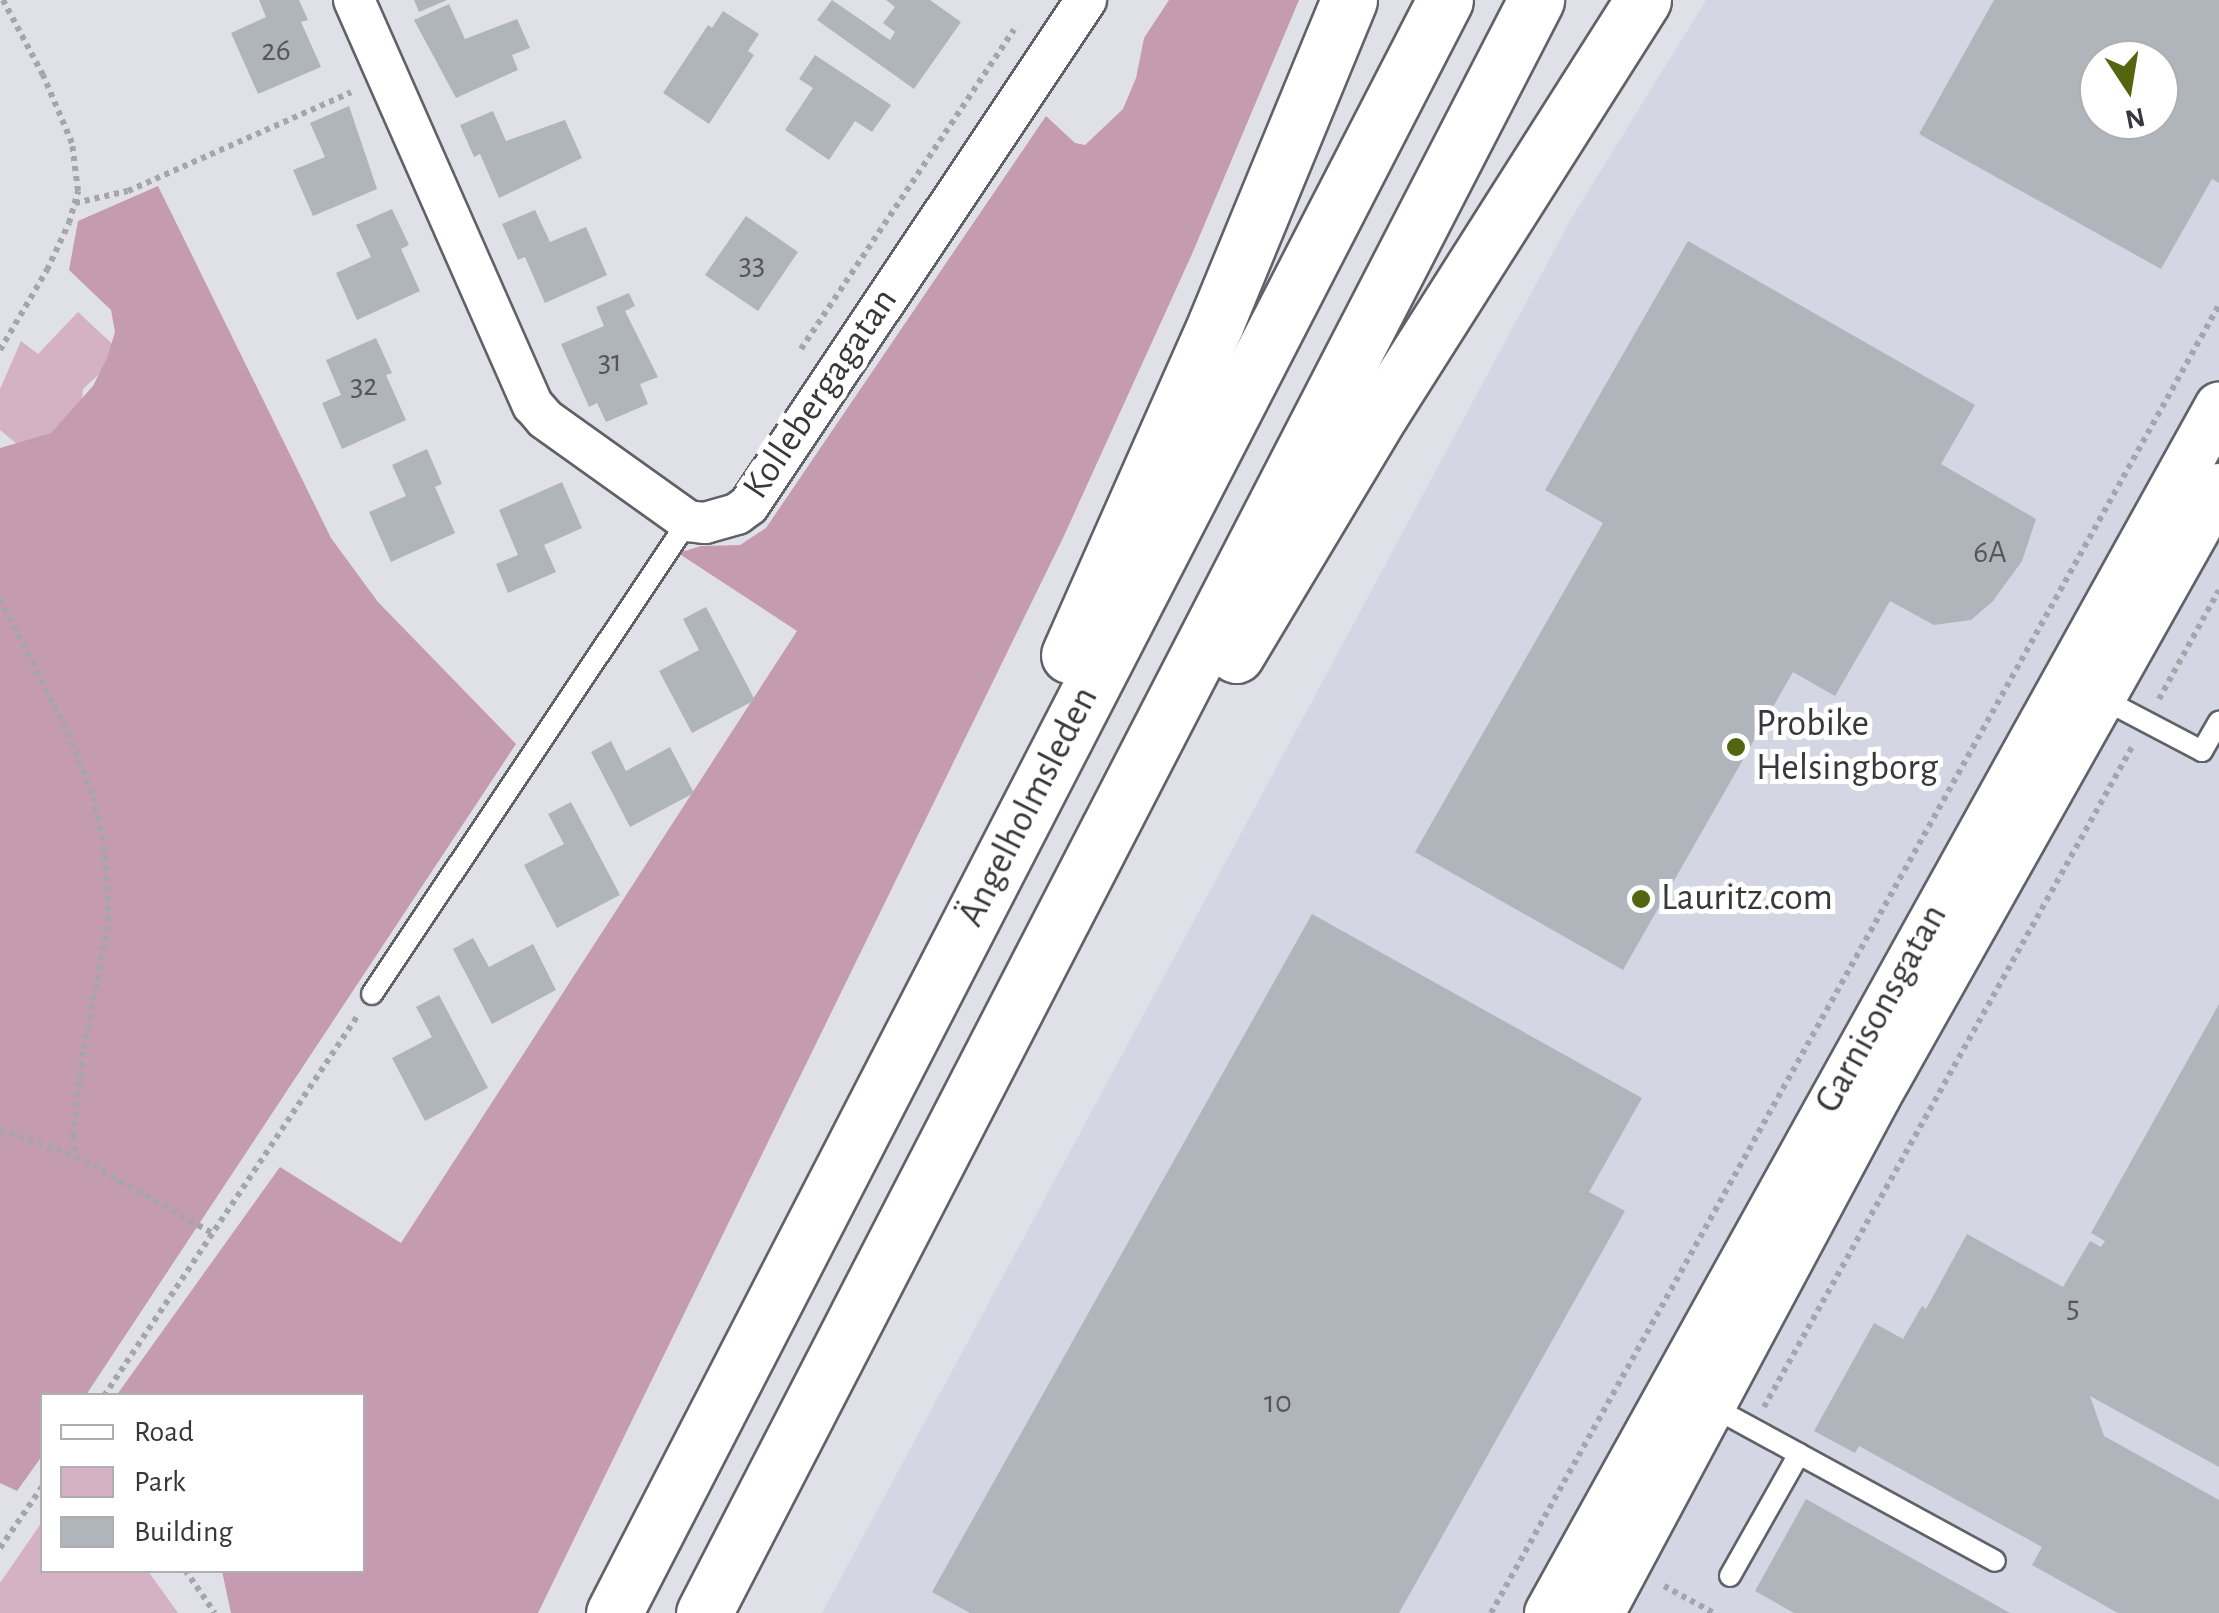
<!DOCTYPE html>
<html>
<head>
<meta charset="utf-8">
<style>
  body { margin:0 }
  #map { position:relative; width:2219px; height:1613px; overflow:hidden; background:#e0e1e8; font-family:"Alegreya Sans",sans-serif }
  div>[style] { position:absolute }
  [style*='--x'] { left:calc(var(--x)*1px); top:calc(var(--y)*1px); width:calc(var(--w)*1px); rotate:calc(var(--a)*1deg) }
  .built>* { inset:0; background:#d4d6e4 }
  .green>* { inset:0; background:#d4b1c3 }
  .forest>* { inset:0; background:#c49bb1 }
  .building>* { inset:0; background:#afb5ba }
  .path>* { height:6px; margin-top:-3px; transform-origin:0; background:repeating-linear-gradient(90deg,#a5a6ab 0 5px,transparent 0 10px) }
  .roads { filter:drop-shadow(2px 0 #616268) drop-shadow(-2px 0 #616268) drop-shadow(0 2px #616268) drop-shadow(0 -2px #616268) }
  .service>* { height:20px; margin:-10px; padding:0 10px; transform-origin:10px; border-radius:10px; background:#fff }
  .minor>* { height:40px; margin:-20px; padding:0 20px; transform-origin:20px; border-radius:20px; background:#fff }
  .tertiary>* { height:48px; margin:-24px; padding:0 24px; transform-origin:24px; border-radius:24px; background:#fff }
  .motorway>* { height:55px; margin:-27.5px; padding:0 27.5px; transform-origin:27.5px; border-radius:27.5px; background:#fff }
  .dots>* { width:28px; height:28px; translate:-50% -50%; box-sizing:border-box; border:5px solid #fff; border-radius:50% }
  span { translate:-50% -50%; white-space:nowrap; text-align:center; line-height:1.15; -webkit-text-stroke:10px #fff; paint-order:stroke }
  .number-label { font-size:32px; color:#56575b }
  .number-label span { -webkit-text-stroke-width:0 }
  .street-label { font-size:38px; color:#38383b }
  .poi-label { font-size:38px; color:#38383b }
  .left { translate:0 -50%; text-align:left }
  .legend { position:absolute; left:40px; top:1393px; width:325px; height:180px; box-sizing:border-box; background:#fff; border:2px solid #afafb1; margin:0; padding:12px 18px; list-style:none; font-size:30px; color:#38383b }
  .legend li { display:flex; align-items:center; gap:20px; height:50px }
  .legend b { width:50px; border:2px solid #afafb1 }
  .north { position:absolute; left:2079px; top:40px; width:100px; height:100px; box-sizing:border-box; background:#fff; border:2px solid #afafb1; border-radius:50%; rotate:168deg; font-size:28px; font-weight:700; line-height:40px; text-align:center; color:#38383b }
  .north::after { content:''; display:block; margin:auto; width:35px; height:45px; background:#54650f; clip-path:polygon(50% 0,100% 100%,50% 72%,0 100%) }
</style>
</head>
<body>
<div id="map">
  <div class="built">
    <i style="clip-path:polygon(evenodd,1706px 0,2219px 0,2219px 1613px,822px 1613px,1571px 219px,1706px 0,2099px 60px,2159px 60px,2159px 120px,2099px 120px,2099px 60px)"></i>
  </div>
  <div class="green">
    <i style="clip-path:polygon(78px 312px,122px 353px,83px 389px,81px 413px,39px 462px,0 430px,0 389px,21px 341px,38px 354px)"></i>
    <i style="clip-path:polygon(42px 1522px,42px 1570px,148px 1571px,178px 1613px,0 1613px,0 1583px)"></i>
  </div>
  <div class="forest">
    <i style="clip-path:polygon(1169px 0,1299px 0,1192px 254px,1063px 538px,538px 1613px,231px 1613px,222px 1571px,362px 1570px,362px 1396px,116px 1396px,280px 1167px,401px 1243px,797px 631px,678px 553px,701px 546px,740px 545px,766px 528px,1046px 116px,1075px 143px,1085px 145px,1123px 109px,1136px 78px,1144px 38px)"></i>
    <i style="clip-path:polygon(158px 186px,331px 538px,378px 602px,516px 744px,86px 1395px,42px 1396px,42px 1456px,17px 1491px,0 1483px,0 448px,51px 433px,93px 386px,107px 358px,115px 332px,111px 310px,69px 270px,78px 221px)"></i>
  </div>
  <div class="building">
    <i style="clip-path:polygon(259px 0,299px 0,308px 20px,301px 22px,321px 67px,258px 94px,231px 33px,266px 17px)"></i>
    <i style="clip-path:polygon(414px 0,447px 0,419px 12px)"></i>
    <i style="clip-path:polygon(832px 0,890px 40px,895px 32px,883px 23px,895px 7px,886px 0,930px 0,961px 22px,914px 89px,817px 20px)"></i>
    <i style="clip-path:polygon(evenodd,1994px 0,2219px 0,2219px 183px,2212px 179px,2161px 269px,1919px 134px,1994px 0,2099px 60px,2159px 60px,2159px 120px,2099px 120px,2099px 60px)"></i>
    <i style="clip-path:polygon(449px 4px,465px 39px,517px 19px,530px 48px,512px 55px,518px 70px,456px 98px,414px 20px)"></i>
    <i style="clip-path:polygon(723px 11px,759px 34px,748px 51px,754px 55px,709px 124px,663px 93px,708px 25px,712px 28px)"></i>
    <i style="clip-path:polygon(815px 55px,891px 105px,872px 132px,855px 121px,829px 160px,785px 130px,813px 88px,799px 79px)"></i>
    <i style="clip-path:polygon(349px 106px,377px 189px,313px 216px,293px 170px,325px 157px,310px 123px)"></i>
    <i style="clip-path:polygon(493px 111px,506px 141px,565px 120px,582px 158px,499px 198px,480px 154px,474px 157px,460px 125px)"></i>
    <i style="clip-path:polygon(392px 209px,409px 245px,401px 249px,420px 291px,357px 320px,336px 273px,371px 257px,356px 225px)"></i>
    <i style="clip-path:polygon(535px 210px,550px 242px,586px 227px,607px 275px,545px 303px,525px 257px,518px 260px,502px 224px)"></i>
    <i style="clip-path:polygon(746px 216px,798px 252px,758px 311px,705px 275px)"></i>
    <i style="clip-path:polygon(1688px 241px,1975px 405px,1941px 464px,2036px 519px,2022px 561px,1993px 601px,1971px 620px,1934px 625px,1890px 601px,1835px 696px,1793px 672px,1623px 970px,1415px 852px,1603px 523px,1545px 490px)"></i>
    <i style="clip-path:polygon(629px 293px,635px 306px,625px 311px,658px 377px,640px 384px,648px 404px,606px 422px,597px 403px,589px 407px,561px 344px,604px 326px,596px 307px)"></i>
    <i style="clip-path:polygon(376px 338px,392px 373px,386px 375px,406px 420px,342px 449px,322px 403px,341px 395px,326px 360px)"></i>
    <i style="clip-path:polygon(427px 449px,442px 484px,435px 487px,455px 533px,391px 562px,369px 512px,406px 496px,392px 465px)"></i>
    <i style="clip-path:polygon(562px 482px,582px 528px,544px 545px,556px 572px,508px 593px,496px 564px,518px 555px,499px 510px)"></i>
    <i style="clip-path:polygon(706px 607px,755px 700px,692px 733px,659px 671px,699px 650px,683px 619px)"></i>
    <i style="clip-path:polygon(611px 741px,626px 771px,670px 747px,694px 793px,630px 827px,591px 752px)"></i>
    <i style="clip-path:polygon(571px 802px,620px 895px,557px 928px,524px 865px,564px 844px,548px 814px)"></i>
    <i style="clip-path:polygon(1312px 914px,1642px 1098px,1589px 1192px,1625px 1211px,1399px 1613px,970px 1613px,932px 1592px)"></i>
    <i style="clip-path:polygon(473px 938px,489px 967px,533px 944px,556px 990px,492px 1024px,453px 949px)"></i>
    <i style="clip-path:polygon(439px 995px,488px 1088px,425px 1121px,392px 1058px,432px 1037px,416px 1007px)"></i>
    <i style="clip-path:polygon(2219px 1004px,2219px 1467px,2090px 1396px,2104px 1436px,2219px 1500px,2219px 1613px,2118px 1613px,2032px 1565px,2042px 1547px,1859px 1446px,1855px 1453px,1814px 1431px,1874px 1323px,1903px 1339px,1922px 1306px,1926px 1309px,1967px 1234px,2063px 1287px,2090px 1241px,2101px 1247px,2105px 1241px,2091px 1233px)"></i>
    <i style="clip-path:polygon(1806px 1499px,2010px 1613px,1794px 1613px,1755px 1591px)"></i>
  </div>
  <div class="path">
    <i style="--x:75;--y:203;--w:54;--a:-12.8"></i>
    <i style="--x:128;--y:191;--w:244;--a:-23.9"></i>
    <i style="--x:801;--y:349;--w:384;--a:-56.3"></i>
    <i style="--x:0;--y:350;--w:93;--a:-59.6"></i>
    <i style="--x:47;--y:270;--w:52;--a:-64.9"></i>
    <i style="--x:69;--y:223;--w:33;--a:-74"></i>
    <i style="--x:78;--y:191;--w:48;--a:-97.1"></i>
    <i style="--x:72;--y:143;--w:74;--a:-113.1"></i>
    <i style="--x:43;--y:75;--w:85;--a:-118.1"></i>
    <i style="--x:0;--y:599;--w:150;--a:63.1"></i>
    <i style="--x:68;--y:733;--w:69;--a:68.7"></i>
    <i style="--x:93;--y:797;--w:50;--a:77.3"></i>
    <i style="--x:104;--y:846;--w:70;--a:85.9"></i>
    <i style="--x:109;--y:916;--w:138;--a:100.8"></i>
    <i style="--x:83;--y:1052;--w:85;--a:96.8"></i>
    <i style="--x:73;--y:1136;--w:20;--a:81"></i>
    <i style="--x:76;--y:1156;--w:156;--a:29.5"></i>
    <i style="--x:2159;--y:699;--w:124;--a:-61.2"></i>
    <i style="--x:0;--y:1130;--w:80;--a:18.9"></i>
    <i style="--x:104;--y:1396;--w:459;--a:-56.3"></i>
    <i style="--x:1764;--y:1407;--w:758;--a:-60.86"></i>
    <i style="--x:0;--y:1548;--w:74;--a:-55.5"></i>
    <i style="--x:185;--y:1570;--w:52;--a:55.1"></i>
    <i style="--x:1664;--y:1586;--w:57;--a:28.4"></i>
    <i style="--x:1491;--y:1613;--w:1497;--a:-60.9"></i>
  </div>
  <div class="roads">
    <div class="service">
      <i style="--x:2101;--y:698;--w:114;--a:27.7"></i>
      <i style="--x:2202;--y:751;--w:34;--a:-60"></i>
      <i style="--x:372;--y:994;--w:569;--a:-56.25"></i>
      <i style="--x:1711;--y:1406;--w:100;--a:28.6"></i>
      <i style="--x:1799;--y:1454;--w:140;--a:119.5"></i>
      <i style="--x:1799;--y:1454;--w:223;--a:28.6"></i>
    </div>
    <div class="minor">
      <i style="--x:354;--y:0;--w:443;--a:66.2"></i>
      <i style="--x:533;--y:405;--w:18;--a:49"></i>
      <i style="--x:545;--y:419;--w:176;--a:35.5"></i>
      <i style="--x:688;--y:521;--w:17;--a:7"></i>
      <i style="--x:705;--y:523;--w:33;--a:-16"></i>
      <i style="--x:737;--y:514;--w:15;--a:-37"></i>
      <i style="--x:749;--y:505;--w:607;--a:-56.28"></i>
    </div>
    <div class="tertiary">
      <i style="--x:1549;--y:1613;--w:1380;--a:-60.95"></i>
      <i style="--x:1600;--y:1613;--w:585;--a:-61.86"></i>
      <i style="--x:1876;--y:1097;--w:699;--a:-60.61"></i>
    </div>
    <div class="motorway">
      <i style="--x:1069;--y:655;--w:363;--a:-66.1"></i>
      <i style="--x:1216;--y:323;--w:349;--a:-67.6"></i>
      <i style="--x:1236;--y:655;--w:282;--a:-59.1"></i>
      <i style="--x:1381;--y:413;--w:489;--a:-57.6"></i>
      <i style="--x:614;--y:1613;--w:1814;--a:-62.74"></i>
      <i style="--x:704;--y:1613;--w:1815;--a:-62.71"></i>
    </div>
  </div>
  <div class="dots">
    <i style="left:1736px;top:747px;background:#54650f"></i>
    <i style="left:1641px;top:899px;background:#54650f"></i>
  </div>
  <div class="number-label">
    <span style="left:276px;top:50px">26</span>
    <span style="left:752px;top:264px">33</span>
    <span style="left:610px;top:361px">31</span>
    <span style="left:364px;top:385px">32</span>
    <span style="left:1990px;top:552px">6A</span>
    <span style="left:2073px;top:1307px">5</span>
    <span style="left:1278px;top:1402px">10</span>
  </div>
  <div class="street-label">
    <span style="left:821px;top:394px;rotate:-56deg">Kollebergagatan</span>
    <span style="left:1029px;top:807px;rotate:-63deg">Ängelholmsleden</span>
    <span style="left:1882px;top:1009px;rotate:-61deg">Garnisonsgatan</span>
  </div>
  <div class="poi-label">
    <span class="left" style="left:1756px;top:747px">Probike<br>Helsingborg</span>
    <span class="left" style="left:1661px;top:899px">Lauritz.com</span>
  </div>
  <ul class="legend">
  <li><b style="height:12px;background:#fff"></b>Road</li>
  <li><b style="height:28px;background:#d4b1c3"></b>Park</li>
  <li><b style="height:28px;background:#afb5ba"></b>Building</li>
  </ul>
  <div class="north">N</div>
</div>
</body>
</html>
